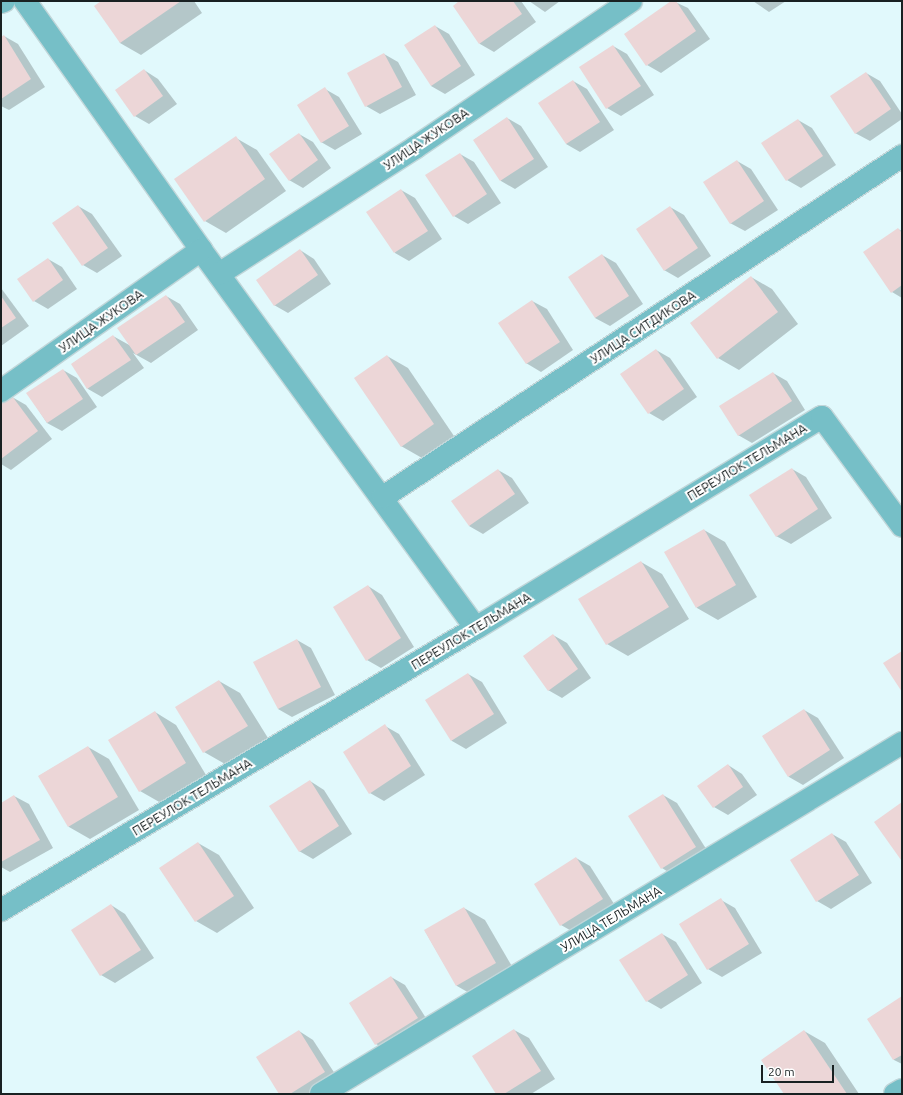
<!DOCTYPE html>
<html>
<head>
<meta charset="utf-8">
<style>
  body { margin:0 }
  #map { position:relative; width:903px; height:1095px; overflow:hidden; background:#e1f9fc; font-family:Ubuntu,sans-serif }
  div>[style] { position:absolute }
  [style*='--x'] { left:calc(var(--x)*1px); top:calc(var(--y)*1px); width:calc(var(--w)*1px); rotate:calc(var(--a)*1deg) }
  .shadow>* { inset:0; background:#0003 }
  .building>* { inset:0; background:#ecd6d7 }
  .roads { filter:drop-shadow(1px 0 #c1d6d9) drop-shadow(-1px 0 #c1d6d9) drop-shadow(0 1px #c1d6d9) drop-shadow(0 -1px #c1d6d9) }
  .street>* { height:22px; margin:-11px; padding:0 11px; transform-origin:11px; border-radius:11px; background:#76bfc7 }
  span { translate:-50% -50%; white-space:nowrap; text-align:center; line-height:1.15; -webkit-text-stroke:4px #fff; paint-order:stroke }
  .street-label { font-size:13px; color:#192122 }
  .frame { position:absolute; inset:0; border:2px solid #192122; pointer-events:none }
  .scale { position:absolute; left:761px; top:1065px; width:73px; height:18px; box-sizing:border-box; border:2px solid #192122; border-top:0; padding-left:5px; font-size:12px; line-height:14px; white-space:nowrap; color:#192122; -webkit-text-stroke:3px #fff; paint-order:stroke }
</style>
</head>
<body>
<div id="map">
  <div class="shadow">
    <i style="clip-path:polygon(103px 1px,194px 1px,202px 13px,141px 55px,120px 43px)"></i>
    <i style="clip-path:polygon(461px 1px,521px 1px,536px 22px,494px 52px,480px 44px,454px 6px)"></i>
    <i style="clip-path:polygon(529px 1px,560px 1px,545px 12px)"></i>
    <i style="clip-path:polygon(673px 1px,688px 8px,710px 39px,661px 73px,647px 65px)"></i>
    <i style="clip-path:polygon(753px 1px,786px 1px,769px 12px)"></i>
    <i style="clip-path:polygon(435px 26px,449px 34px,475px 75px,445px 94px,431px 86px)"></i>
    <i style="clip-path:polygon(4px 36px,18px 44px,45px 87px,9px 110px,1px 106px,1px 38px)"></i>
    <i style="clip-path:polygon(613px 46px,627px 54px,654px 95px,621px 116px,607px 108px)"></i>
    <i style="clip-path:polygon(384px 54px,398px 62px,416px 95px,380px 114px,366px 106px)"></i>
    <i style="clip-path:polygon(144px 70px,158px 79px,177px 104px,149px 124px,135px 116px)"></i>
    <i style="clip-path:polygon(866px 73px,880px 81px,902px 114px,902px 119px,870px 141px,855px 133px)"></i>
    <i style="clip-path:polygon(573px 81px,587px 89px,614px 130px,580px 152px,566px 144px)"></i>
    <i style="clip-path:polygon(325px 89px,339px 97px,362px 134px,335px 150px,321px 142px)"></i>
    <i style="clip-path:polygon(507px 118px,521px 126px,548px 167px,515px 189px,501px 181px,474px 140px)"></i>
    <i style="clip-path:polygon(798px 120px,812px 128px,836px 165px,801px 188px,787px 180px)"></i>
    <i style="clip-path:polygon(299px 134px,313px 142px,331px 168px,303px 188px,289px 180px)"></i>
    <i style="clip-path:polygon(236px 138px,257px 150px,286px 191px,226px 233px,205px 221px)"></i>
    <i style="clip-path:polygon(460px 154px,474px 162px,501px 203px,468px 224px,454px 216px)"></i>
    <i style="clip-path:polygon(737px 161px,751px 169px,778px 210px,745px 231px,730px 223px)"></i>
    <i style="clip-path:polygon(401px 190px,415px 198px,442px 239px,409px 261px,395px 253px)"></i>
    <i style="clip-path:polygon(78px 206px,92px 214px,122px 256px,97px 273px,83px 265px)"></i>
    <i style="clip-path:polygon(670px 207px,684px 215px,711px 256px,678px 278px,664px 270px)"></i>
    <i style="clip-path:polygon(898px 229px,902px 231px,902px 298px,892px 292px)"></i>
    <i style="clip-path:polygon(300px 250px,314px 259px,331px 284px,288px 313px,274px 305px)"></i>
    <i style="clip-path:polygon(602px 255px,616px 263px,643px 304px,610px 326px,595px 318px)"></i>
    <i style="clip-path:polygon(48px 259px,62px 267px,77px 289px,48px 309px,34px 301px)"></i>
    <i style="clip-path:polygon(751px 277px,772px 289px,798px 324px,739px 370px,718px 358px)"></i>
    <i style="clip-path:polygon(1px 288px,29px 326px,1px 346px)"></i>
    <i style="clip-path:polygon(166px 296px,180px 304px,198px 330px,151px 363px,133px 353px,144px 368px,102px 397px,88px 389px,72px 364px,113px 336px,131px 346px)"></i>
    <i style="clip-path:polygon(532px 301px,547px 309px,573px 350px,541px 372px,526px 363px)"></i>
    <i style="clip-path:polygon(656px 350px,670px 358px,697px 397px,663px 421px,649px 413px)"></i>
    <i style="clip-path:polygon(387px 356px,408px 368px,454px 436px,422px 458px,401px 446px)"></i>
    <i style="clip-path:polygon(63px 370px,77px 378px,97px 407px,62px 431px,47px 423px,28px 394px)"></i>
    <i style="clip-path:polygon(773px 373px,787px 381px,805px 410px,752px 443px,738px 435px)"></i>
    <i style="clip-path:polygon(12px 397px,26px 405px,52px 439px,11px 470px,1px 464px,1px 405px)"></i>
    <i style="clip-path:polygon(792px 469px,806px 477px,832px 518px,791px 544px,776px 536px)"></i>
    <i style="clip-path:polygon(498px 470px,512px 478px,529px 503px,483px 534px,469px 526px)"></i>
    <i style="clip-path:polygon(704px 530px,725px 542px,757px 597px,718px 620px,697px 608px)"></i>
    <i style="clip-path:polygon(641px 562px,662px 574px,689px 619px,628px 656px,607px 644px)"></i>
    <i style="clip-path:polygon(368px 586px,382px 595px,414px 647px,381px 668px,367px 660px)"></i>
    <i style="clip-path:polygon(553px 635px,567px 643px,591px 678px,562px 698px,548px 690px)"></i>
    <i style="clip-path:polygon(297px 640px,311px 648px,335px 695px,292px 717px,278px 709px)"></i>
    <i style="clip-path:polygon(468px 674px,482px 682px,507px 723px,466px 749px,452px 741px,427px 700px)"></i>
    <i style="clip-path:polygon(219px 681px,240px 693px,268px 738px,225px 764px,204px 752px)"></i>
    <i style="clip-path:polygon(804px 710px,818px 718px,844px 758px,803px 785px,789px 777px,763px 736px)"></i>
    <i style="clip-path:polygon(155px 712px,176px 725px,206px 775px,161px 803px,140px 791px)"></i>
    <i style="clip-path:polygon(385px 726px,399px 734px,425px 775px,384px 801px,370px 793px)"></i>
    <i style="clip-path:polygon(88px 747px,109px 759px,139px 810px,90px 839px,69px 827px,39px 776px)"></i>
    <i style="clip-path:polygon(728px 765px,742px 774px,757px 795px,728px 815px,714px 807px)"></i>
    <i style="clip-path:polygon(310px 781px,324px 790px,352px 834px,313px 859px,299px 851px)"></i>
    <i style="clip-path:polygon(663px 795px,677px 803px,710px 855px,676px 877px,662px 868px)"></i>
    <i style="clip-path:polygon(14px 796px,29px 804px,53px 848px,10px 872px,1px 867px,1px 804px)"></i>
    <i style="clip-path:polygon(832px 834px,846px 842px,872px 883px,831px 909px,817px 901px)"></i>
    <i style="clip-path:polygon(198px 843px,219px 855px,254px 908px,217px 933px,196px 921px)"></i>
    <i style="clip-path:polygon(576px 858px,590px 866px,616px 907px,575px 933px,561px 925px)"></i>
    <i style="clip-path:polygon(721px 900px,735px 908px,762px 953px,722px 977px,708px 969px)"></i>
    <i style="clip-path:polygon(111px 905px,125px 914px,154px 958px,115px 983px,101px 975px)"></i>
    <i style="clip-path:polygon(464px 908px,485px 920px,517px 975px,478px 998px,457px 986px,425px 931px)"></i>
    <i style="clip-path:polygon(662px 934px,676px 942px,702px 983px,661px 1009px,647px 1001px)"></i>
    <i style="clip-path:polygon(391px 977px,405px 985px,431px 1026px,390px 1052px,376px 1044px)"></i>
    <i style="clip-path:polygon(902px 997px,902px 1064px,894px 1060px,868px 1019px)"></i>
    <i style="clip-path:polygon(514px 1030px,529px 1038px,555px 1079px,531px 1094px,497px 1094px)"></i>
    <i style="clip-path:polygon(299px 1031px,313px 1040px,339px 1080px,317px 1094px,280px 1094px)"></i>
    <i style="clip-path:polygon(804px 1031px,825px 1043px,859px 1094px,785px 1094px)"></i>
  </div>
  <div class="building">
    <i style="clip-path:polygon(101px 1px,181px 1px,120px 43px,94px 6px)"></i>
    <i style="clip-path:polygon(459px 1px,513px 1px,522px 14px,479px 44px,453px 6px)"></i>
    <i style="clip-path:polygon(671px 1px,676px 1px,696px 31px,646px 66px,624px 34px)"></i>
    <i style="clip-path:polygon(435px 25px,461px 66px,431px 86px,404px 45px)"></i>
    <i style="clip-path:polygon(4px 35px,31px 79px,1px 99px,1px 37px)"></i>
    <i style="clip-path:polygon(613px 45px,641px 86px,606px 109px,579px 67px)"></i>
    <i style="clip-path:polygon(384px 53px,402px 87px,365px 107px,347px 73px)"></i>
    <i style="clip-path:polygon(144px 69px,163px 96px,134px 117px,115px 90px)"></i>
    <i style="clip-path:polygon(866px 72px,891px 109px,855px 134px,830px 96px)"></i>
    <i style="clip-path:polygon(573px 80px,600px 122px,566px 144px,538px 103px)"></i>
    <i style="clip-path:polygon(325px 87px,349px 126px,321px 143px,297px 105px)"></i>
    <i style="clip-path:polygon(507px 117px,534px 159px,500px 181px,473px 140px)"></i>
    <i style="clip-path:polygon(798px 119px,823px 156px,786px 181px,761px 143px)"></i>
    <i style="clip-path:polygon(299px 133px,318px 160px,289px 181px,269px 154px)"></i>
    <i style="clip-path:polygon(236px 136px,265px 179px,204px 222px,174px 179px)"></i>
    <i style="clip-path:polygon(460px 153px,487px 194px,453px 217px,425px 175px)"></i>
    <i style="clip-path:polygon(737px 160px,764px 201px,730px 224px,703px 182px)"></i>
    <i style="clip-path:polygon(401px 189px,428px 231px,394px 253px,366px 212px)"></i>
    <i style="clip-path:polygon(78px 205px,108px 248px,82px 266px,52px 223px)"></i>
    <i style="clip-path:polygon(670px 206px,698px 248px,664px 271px,636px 229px)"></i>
    <i style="clip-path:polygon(898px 228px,902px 233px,902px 285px,891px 293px,863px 252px)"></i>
    <i style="clip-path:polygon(300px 249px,318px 275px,274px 306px,256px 280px)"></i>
    <i style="clip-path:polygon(602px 254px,629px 296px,595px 318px,568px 277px)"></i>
    <i style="clip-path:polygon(48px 258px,63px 280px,33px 302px,17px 279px)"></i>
    <i style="clip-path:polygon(751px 276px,778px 312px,717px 359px,690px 323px)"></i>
    <i style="clip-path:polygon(166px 295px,185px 322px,136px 355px,117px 328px)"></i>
    <i style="clip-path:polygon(1px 296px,16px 318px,1px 328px)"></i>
    <i style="clip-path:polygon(532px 300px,560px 342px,526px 364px,498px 323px)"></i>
    <i style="clip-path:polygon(113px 335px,131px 360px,87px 389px,71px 364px)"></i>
    <i style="clip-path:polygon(656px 349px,684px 389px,648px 414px,620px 374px)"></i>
    <i style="clip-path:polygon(387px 355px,434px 424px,401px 447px,354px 378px)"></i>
    <i style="clip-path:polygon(63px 369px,83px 399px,47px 423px,26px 393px)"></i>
    <i style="clip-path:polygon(773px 372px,792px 401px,738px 436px,719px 406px)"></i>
    <i style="clip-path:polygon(12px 396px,38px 431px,1px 459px,1px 404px)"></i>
    <i style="clip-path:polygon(792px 468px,818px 509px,776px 537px,749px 495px)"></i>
    <i style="clip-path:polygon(498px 469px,515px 494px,469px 526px,451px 501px)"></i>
    <i style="clip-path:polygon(704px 529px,736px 585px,696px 608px,664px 552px)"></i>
    <i style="clip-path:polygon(641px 561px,669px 607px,606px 645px,578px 599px)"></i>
    <i style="clip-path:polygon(368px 585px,401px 638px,366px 661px,333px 607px)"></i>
    <i style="clip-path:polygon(553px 634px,578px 669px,548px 691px,523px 656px)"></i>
    <i style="clip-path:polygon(297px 639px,321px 687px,278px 709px,253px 662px)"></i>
    <i style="clip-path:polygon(902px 651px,902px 692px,883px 663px)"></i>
    <i style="clip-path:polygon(468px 673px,494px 714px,451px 741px,425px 700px)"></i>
    <i style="clip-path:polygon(219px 680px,248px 726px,203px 753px,175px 707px)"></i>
    <i style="clip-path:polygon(804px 709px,830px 750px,788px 777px,762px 736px)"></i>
    <i style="clip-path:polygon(155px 711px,186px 763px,139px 792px,108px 740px)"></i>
    <i style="clip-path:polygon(385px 724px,411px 766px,369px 794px,343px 752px)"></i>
    <i style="clip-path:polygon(88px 746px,118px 797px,68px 827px,38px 776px)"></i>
    <i style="clip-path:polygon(728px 764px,743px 787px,713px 808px,697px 786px)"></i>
    <i style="clip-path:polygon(310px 780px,339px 826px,299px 852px,269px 806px)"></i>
    <i style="clip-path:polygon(663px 794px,696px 847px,661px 869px,628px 816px)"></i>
    <i style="clip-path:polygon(14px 795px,40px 840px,1px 862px,1px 803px)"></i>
    <i style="clip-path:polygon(902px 802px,902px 859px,901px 860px,874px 822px)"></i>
    <i style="clip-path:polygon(832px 833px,859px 875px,816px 902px,790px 860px)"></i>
    <i style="clip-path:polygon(198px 842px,234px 896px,195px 922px,159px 868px)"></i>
    <i style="clip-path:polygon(576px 857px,603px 899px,560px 926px,534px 884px)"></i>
    <i style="clip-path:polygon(721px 898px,749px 944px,707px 970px,679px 924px)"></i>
    <i style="clip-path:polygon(111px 904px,141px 950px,100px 976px,71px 930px)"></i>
    <i style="clip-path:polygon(464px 907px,496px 963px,456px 986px,424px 930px)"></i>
    <i style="clip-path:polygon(662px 933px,688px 975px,646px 1002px,619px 960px)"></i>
    <i style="clip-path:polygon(391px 976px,418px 1018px,375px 1045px,349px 1003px)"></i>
    <i style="clip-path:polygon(902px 996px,902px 1055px,893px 1060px,867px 1019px)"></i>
    <i style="clip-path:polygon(514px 1029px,541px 1071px,504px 1094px,496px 1094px,472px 1056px)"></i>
    <i style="clip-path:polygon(299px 1030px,325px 1072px,290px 1094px,279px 1094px,256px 1057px)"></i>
    <i style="clip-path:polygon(804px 1030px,847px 1094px,784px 1094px,761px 1060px)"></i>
  </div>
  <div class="roads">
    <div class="street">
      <i style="--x:25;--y:1;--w:305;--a:54.7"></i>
      <i style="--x:201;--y:250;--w:467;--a:54"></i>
      <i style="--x:1;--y:2;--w:3;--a:-18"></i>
      <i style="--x:219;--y:274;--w:234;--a:-32.8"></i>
      <i style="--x:416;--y:147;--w:260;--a:-34.2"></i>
      <i style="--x:1;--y:391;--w:245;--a:-35.2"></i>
      <i style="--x:383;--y:497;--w:621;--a:-33.31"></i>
      <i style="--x:1;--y:910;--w:552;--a:-30.7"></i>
      <i style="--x:476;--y:628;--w:405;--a:-31.4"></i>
      <i style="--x:822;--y:417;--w:135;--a:53.7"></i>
      <i style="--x:321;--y:1094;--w:679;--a:-31.14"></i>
      <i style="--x:895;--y:1094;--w:8;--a:-30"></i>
    </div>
  </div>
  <div class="street-label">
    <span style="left:426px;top:139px;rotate:-34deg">УЛИЦА ЖУКОВА</span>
    <span style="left:101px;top:321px;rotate:-35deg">УЛИЦА ЖУКОВА</span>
    <span style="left:643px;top:327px;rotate:-33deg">УЛИЦА СИТДИКОВА</span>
    <span style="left:747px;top:462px;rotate:-31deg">ПЕРЕУЛОК ТЕЛЬМАНА</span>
    <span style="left:471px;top:631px;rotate:-31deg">ПЕРЕУЛОК ТЕЛЬМАНА</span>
    <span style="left:192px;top:797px;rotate:-31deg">ПЕРЕУЛОК ТЕЛЬМАНА</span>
    <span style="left:611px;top:919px;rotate:-31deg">УЛИЦА ТЕЛЬМАНА</span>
  </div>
  <div class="frame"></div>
  <div class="scale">20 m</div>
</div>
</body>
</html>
